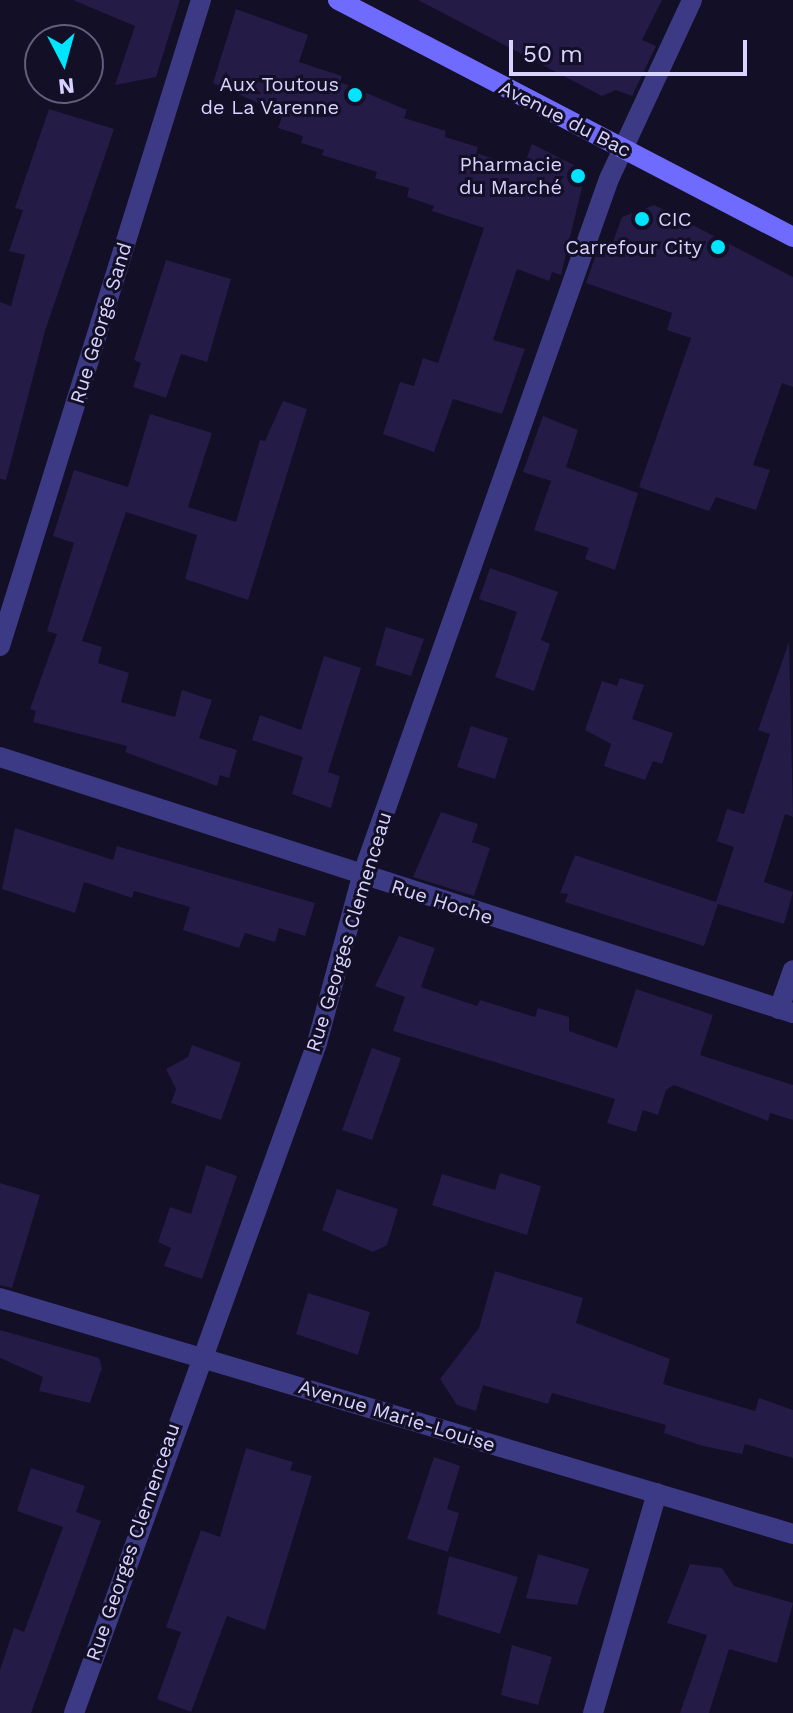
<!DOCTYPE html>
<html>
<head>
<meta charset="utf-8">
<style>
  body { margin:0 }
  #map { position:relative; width:793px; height:1713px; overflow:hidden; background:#130f26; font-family:"Work Sans",sans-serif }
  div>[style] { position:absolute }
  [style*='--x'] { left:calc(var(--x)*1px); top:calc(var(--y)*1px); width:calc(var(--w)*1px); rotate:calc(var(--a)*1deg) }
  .building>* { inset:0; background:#241b47 }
  .minor>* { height:20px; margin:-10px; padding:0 10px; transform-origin:10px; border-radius:10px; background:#3d3a85 }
  .secondary>* { height:20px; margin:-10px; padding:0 10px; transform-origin:10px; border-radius:10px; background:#6f6bff }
  .dots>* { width:22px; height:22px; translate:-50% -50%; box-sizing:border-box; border:4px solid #130f26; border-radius:50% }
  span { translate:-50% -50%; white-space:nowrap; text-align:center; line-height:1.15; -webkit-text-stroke:6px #130f26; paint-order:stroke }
  .poi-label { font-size:20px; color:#d9d4ff }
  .right { translate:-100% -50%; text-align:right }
  .left { translate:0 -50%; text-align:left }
  .street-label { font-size:20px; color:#d9d4ff }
  .north { position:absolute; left:24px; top:24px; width:80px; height:80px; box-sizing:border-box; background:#130f26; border:2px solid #625e7d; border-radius:50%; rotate:174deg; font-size:22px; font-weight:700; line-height:32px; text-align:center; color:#d9d4ff }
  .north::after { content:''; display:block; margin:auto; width:28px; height:36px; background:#00e5ff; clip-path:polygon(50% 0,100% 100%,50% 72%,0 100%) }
  .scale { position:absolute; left:509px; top:40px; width:238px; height:36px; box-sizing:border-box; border:4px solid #d9d4ff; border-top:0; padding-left:10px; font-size:24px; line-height:28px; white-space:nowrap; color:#d9d4ff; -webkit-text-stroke:6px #130f26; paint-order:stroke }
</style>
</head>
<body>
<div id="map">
  <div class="building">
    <i style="clip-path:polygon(73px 0,180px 0,156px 77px,115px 85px,135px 26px)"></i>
    <i style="clip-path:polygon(418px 0,662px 0,642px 40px,656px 46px,632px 96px,616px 90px,602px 96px)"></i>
    <i style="clip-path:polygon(236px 9px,308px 35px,299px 62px,342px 76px,340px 82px,407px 110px,404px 118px,446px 131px,445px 137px,478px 147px,476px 153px,523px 168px,532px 144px,578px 167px,584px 179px,561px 275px,552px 272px,549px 281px,517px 269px,493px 340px,525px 349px,502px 414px,453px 399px,434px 452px,383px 434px,400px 382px,414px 386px,423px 358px,438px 363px,484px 228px,432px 211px,434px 206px,407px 197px,409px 188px,375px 178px,377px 172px,322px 155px,324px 150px,301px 143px,303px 136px,278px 128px,283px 114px,213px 83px)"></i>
    <i style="clip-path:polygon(49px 109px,114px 129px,45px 331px,6px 480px,0 479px,0 302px,11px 306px,25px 255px,9px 251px,23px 210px,15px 208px)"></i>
    <i style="clip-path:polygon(654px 205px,793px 277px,793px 387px,782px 383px,753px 465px,770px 470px,756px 510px,716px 497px,709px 511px,639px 487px,691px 338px,667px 330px,672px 313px,586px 283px,600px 243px,611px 247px,622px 217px)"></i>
    <i style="clip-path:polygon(166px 260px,231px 279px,207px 362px,181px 354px,166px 398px,133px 387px,141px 363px,134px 360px)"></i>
    <i style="clip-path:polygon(283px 401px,307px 409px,248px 600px,185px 579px,197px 535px,126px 512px,82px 641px,102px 647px,98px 663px,129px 673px,121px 702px,175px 717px,182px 690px,212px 700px,199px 738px,237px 750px,229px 778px,220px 775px,217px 786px,125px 752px,127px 746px,33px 722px,36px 711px,30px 709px,57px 634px,47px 631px,74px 543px,53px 536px,74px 470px,128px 487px,150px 414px,212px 433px,188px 507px,236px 522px,260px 440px,265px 441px)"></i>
    <i style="clip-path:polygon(543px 416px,578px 430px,566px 467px,638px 493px,615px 570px,585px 559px,589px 548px,534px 530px,551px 481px,523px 472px)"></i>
    <i style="clip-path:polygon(490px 568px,558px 592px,541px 640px,550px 644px,534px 691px,495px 677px,517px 612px,479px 599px)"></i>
    <i style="clip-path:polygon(386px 627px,424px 639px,411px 676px,375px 665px)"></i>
    <i style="clip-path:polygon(789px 642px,793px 817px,785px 814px,764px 882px,793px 892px,784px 924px,718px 904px,704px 946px,565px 902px,568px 894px,560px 893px,575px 855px,716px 902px,734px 847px,717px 841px,727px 809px,744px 814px,770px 734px,758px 730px)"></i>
    <i style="clip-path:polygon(324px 656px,361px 668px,328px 772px,340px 776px,331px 808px,292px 794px,303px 757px,252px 740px,260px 715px,301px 730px)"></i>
    <i style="clip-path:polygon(620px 678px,644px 685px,632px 719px,673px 733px,662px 764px,653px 761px,645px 780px,604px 766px,611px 744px,585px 730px,602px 681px,617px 686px)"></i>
    <i style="clip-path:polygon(471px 726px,508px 738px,495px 779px,457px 767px)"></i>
    <i style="clip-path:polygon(441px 812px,478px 824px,472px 842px,490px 848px,474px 896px,413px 877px)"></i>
    <i style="clip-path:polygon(15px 828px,113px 860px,117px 846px,315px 903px,305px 936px,279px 928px,275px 942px,245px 933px,239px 948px,183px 930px,190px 907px,134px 891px,132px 898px,84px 882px,75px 913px,2px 889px)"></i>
    <i style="clip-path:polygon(399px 936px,435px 948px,421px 987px,477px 1006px,480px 1000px,535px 1017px,538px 1008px,569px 1017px,569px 1031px,617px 1048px,636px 989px,713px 1015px,700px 1055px,793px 1085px,793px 1120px,770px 1113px,768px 1121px,674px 1085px,666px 1090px,658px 1115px,643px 1110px,636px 1132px,607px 1123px,615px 1099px,393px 1031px,405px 997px,375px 986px)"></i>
    <i style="clip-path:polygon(192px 1045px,241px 1063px,221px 1120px,171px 1103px,176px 1089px,166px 1069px,188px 1057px)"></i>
    <i style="clip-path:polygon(372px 1048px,401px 1058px,372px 1140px,342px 1130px)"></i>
    <i style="clip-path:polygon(206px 1165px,237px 1176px,202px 1279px,164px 1266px,171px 1248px,158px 1242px,170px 1207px,191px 1214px)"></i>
    <i style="clip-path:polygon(500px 1173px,541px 1186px,527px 1235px,432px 1205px,442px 1174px,495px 1190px)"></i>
    <i style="clip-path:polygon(0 1183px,40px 1195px,12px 1288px,0 1285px)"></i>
    <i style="clip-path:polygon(337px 1189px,398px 1209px,387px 1245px,373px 1252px,322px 1230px)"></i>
    <i style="clip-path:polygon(495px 1271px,583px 1298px,576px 1323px,670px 1359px,663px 1384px,755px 1411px,759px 1398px,793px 1410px,793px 1458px,745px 1444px,742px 1454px,703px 1446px,664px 1433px,666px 1425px,552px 1393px,548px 1404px,483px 1385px,476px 1411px,457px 1405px,440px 1379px,479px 1328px)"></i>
    <i style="clip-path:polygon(308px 1293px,370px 1312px,358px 1355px,296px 1334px)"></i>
    <i style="clip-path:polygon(0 1330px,99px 1358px,102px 1368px,90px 1403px,39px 1391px,43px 1377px,0 1358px)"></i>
    <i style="clip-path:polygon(246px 1448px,293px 1462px,290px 1470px,312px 1476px,265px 1630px,227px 1616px,191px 1712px,157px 1699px,181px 1632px,166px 1627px,201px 1530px,220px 1537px)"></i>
    <i style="clip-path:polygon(434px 1457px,460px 1466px,447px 1509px,459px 1513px,448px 1552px,407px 1539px)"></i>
    <i style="clip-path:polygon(31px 1468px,85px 1486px,76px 1512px,101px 1521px,31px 1713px,0 1713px,0 1670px,14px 1628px,24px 1632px,63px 1527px,17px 1511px)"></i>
    <i style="clip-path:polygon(538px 1554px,589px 1569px,577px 1605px,526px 1598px)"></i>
    <i style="clip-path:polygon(449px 1556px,518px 1577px,500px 1634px,437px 1614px)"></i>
    <i style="clip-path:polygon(690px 1564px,722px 1568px,734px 1586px,793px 1603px,777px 1663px,729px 1649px,709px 1713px,680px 1713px,707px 1635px,667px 1623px)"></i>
    <i style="clip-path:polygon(512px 1645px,552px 1657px,538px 1705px,501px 1695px)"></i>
  </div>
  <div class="minor">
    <i style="--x:0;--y:646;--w:677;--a:-72.72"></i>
    <i style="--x:0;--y:757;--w:833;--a:17.89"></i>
    <i style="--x:779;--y:1009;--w:41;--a:-70.3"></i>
    <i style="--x:0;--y:1298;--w:827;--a:16.57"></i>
    <i style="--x:74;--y:1713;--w:713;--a:-70.06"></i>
    <i style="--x:317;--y:1043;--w:173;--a:-74.9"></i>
    <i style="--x:362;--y:876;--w:739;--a:-70.49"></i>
    <i style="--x:609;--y:179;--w:197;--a:-65.1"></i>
    <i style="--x:593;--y:1713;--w:229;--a:-73.8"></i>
  </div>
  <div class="secondary">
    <i style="--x:338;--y:0;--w:513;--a:27.51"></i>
  </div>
  <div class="dots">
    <i style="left:355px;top:95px;background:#00e5ff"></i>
    <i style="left:578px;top:176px;background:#00e5ff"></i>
    <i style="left:642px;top:219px;background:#00e5ff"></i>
    <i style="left:718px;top:247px;background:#00e5ff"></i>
  </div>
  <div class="poi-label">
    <span class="right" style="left:339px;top:96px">Aux Toutous<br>de La Varenne</span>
    <span class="right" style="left:562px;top:176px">Pharmacie<br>du Marché</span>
    <span class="left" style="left:658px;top:219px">CIC</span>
    <span class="right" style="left:702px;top:247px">Carrefour City</span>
  </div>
  <div class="street-label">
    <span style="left:565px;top:119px;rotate:27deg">Avenue du Bac</span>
    <span style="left:101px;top:323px;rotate:-73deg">Rue George Sand</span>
    <span style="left:442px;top:902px;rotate:18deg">Rue Hoche</span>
    <span style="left:349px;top:932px;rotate:-73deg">Rue Georges Clemenceau</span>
    <span style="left:397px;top:1416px;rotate:17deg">Avenue Marie-Louise</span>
    <span style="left:133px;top:1542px;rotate:-71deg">Rue Georges Clemenceau</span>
  </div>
  <div class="north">N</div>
  <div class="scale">50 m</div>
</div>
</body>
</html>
